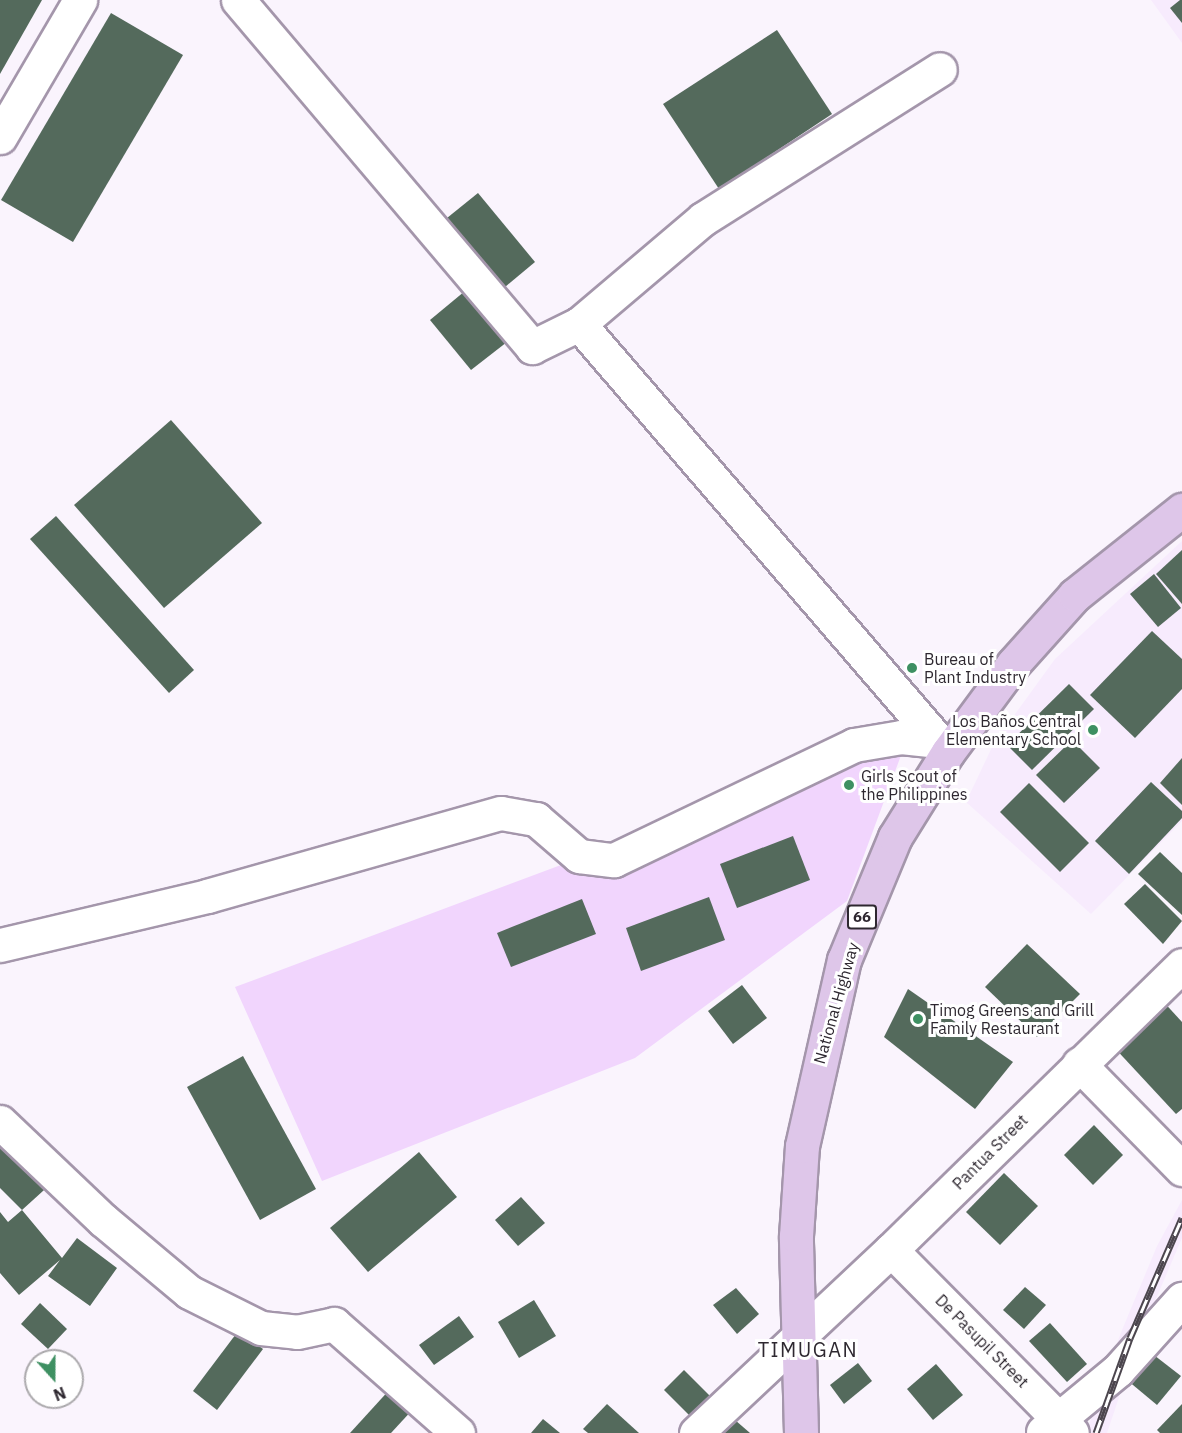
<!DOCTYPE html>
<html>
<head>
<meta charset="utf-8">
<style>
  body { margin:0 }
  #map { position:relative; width:1182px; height:1433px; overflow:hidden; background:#faf4fd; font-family:"IBM Plex Sans",sans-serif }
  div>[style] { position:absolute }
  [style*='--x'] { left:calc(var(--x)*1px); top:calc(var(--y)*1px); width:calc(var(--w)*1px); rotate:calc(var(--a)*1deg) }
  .built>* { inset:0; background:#f7ebfd }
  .green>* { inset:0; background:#f1d5fd }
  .building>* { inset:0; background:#546a5c }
  .roads { filter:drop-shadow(2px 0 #a496ab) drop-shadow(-2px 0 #a496ab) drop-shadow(0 2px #a496ab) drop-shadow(0 -2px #a496ab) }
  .minor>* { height:33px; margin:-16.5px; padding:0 16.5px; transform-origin:16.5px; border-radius:16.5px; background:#fff }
  .major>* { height:33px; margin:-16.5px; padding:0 16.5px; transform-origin:16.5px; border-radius:16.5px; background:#dec6e9 }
  .rail>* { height:7px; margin-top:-3.5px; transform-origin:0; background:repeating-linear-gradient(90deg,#fff 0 14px,#4c464e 0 28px); box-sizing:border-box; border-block:2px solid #4c464e }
  .dots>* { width:16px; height:16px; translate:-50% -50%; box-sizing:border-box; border:3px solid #fff; border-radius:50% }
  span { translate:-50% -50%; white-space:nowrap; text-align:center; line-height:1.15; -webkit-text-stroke:6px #fff; paint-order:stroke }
  .shield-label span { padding:2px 4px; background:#fff; border:2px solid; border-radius:4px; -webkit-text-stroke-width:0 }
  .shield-label { font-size:15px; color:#2e2830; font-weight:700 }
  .poi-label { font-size:16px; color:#2e2830 }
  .left { translate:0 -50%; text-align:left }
  .right { translate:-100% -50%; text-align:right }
  .street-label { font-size:16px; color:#2e2830 }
  .quarter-label { font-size:20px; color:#2e2830; letter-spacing:1.5px }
  .north { position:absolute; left:24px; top:1349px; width:60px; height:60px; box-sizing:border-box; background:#fff; border:2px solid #aba9ac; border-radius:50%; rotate:159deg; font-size:16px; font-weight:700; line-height:24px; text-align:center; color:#2e2830 }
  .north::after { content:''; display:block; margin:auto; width:21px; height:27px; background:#3e9062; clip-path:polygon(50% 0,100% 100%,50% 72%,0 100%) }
</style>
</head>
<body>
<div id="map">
  <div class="built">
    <i style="clip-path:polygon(1151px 0,1182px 0,1182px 43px)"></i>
    <i style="clip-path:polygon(1182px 541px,1182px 821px,1091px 914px,966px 802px,994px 743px,1055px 659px)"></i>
    <i style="clip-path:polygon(1182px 1200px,1182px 1238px,1138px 1341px,1107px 1433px,1086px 1433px,1120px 1335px,1157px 1246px)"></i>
  </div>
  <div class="green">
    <i style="clip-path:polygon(835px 740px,903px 750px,847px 901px,635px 1058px,322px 1181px,235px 987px,652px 831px)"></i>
  </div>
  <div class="building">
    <i style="clip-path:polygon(0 0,42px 0,0 74px)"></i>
    <i style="clip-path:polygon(1180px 0,1182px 0,1182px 23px,1170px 8px)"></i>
    <i style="clip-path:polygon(111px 13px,183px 55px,73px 242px,1px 200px)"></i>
    <i style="clip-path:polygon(777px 30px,832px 114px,719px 189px,663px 104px)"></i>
    <i style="clip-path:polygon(478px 193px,535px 262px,505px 287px,447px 218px)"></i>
    <i style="clip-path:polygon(465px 291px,507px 342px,471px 370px,430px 320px)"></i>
    <i style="clip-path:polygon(171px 420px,262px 523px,164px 608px,74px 505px)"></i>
    <i style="clip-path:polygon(56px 516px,194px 670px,169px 693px,30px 539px)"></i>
    <i style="clip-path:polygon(1182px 550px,1182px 604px,1156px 574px)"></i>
    <i style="clip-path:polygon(1154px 574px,1181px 608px,1158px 627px,1130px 594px)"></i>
    <i style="clip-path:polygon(1152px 631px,1182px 659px,1182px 689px,1135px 738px,1090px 695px)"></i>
    <i style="clip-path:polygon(1069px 684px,1094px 709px,1032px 770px,1007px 745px)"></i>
    <i style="clip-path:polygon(1072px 740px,1100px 768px,1064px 803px,1036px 775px)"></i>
    <i style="clip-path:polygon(1182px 758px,1182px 805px,1160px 783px)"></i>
    <i style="clip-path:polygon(1151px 782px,1182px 811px,1182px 818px,1129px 874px,1095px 841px)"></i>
    <i style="clip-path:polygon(1029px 783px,1089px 843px,1060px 872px,1000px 812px)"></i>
    <i style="clip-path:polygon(793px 836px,810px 880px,737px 908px,720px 864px)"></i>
    <i style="clip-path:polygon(1160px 852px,1182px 873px,1182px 915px,1138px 874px)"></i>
    <i style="clip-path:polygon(1145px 884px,1182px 921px,1163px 944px,1124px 904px)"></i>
    <i style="clip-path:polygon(709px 897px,725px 940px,641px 971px,626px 928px)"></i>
    <i style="clip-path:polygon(582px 899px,596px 934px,511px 967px,497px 933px)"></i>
    <i style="clip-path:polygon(1027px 944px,1080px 994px,1037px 1037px,985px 987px)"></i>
    <i style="clip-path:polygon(742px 985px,767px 1018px,733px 1044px,708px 1011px)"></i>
    <i style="clip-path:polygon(908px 989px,1013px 1062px,975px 1109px,884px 1037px)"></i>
    <i style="clip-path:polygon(1160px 998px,1182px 1022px,1182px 1109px,1176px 1114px,1111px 1044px)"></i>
    <i style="clip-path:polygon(243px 1056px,316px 1189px,260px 1220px,187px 1087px)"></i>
    <i style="clip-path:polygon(1094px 1125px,1123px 1155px,1093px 1185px,1064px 1155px)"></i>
    <i style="clip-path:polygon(11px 1136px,54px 1181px,22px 1210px,62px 1258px,77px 1238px,117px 1268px,90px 1306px,48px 1276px,60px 1260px,19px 1295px,0 1273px,0 1212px,8px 1222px,22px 1210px,0 1188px,0 1146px)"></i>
    <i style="clip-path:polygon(419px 1152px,457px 1197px,368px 1272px,330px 1228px)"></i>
    <i style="clip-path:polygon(1004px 1173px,1038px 1206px,1000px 1245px,966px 1212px)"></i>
    <i style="clip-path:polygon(521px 1197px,545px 1223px,518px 1246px,495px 1220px)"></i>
    <i style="clip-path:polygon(1025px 1287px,1046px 1305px,1024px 1329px,1003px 1310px)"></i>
    <i style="clip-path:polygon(736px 1288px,759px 1314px,737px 1334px,713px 1305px)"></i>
    <i style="clip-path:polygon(534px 1300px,556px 1336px,519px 1358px,498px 1322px)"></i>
    <i style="clip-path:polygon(40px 1303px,67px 1329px,48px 1349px,21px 1324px)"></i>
    <i style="clip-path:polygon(459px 1316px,474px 1337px,434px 1365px,419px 1345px)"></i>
    <i style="clip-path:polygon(1050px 1323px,1087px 1364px,1067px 1382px,1029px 1341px)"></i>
    <i style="clip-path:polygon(239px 1330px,263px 1349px,217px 1410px,193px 1391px)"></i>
    <i style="clip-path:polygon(1150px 1352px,1181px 1376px,1157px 1405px,1127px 1380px)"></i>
    <i style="clip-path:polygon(858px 1363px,872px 1381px,844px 1404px,830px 1385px)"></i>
    <i style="clip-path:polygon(936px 1364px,963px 1395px,933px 1420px,907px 1389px)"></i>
    <i style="clip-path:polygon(684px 1370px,713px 1399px,693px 1419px,664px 1390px)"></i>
    <i style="clip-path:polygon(392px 1387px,415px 1407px,391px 1433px,350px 1433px)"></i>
    <i style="clip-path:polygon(607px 1404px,639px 1433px,588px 1433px,583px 1429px)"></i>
    <i style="clip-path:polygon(1182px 1404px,1182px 1433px,1160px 1433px,1157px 1430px)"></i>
    <i style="clip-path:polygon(543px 1419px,560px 1433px,531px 1433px)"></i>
    <i style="clip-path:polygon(735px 1420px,750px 1433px,723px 1433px)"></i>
  </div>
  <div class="roads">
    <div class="minor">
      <i style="--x:238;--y:0;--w:455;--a:49.7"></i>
      <i style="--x:532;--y:347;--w:52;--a:-26.1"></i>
      <i style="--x:579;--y:324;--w:162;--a:-40.3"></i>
      <i style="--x:703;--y:219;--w:280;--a:-32.3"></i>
      <i style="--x:0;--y:137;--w:159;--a:-59.7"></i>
      <i style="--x:579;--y:324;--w:562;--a:49.26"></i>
      <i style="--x:0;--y:945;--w:213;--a:-13.3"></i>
      <i style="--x:207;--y:896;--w:305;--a:-15.8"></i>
      <i style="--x:501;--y:813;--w:36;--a:10"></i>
      <i style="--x:536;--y:819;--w:57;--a:40.7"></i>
      <i style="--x:579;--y:856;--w:35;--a:7"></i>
      <i style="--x:614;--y:860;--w:266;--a:-25.6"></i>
      <i style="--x:854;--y:745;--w:48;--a:-9.7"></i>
      <i style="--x:901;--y:737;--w:38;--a:6"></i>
      <i style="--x:1079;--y:1064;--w:147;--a:45.6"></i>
      <i style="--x:0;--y:1122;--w:142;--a:43.6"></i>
      <i style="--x:103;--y:1220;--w:112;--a:39.9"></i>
      <i style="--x:189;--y:1292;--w:80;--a:26.6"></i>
      <i style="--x:261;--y:1328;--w:36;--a:6"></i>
      <i style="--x:297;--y:1332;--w:38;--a:-12"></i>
      <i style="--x:334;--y:1324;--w:165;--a:41.3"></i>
      <i style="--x:891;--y:1250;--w:257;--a:45.3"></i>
      <i style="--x:1043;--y:1432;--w:97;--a:-39.6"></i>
      <i style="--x:1118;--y:1370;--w:96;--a:-48"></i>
      <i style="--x:696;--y:1433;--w:267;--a:-43.2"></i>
      <i style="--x:891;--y:1250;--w:407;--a:-44.4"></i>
    </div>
    <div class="major">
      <i style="--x:801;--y:1433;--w:197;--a:-91.5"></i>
      <i style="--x:796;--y:1236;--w:90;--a:-86.2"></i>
      <i style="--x:802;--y:1146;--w:191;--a:-77.3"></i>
      <i style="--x:844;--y:960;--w:133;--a:-67.5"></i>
      <i style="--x:895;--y:837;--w:100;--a:-58.1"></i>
      <i style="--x:948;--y:752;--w:109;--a:-53.5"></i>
      <i style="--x:1013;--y:664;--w:93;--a:-48.1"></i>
      <i style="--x:1075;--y:595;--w:137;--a:-38.5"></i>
    </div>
  </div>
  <div class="rail">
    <i style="--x:1096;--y:1433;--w:101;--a:-70.3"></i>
    <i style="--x:1130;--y:1338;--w:131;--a:-66.6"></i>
  </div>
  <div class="dots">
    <i style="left:912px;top:668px;background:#3e9062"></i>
    <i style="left:1093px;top:730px;background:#3e9062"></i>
    <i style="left:849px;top:785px;background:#3e9062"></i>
    <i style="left:918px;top:1019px;background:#3e9062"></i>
  </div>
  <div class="shield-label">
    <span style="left:862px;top:917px">66</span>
  </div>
  <div class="poi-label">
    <span class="left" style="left:924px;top:668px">Bureau of<br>Plant Industry</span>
    <span class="right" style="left:1081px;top:730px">Los Baños Central<br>Elementary School</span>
    <span class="left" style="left:861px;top:785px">Girls Scout of<br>the Philippines</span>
    <span class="left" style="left:930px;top:1019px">Timog Greens and Grill<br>Family Restaurant</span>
  </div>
  <div class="street-label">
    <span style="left:836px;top:1003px;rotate:-74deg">National Highway</span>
    <span style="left:990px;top:1152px;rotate:-45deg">Pantua Street</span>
    <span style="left:982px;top:1341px;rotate:45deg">De Pasupil Street</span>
  </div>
  <div class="quarter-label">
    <span style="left:808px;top:1349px">TIMUGAN</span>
  </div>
  <div class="north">N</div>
</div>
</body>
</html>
